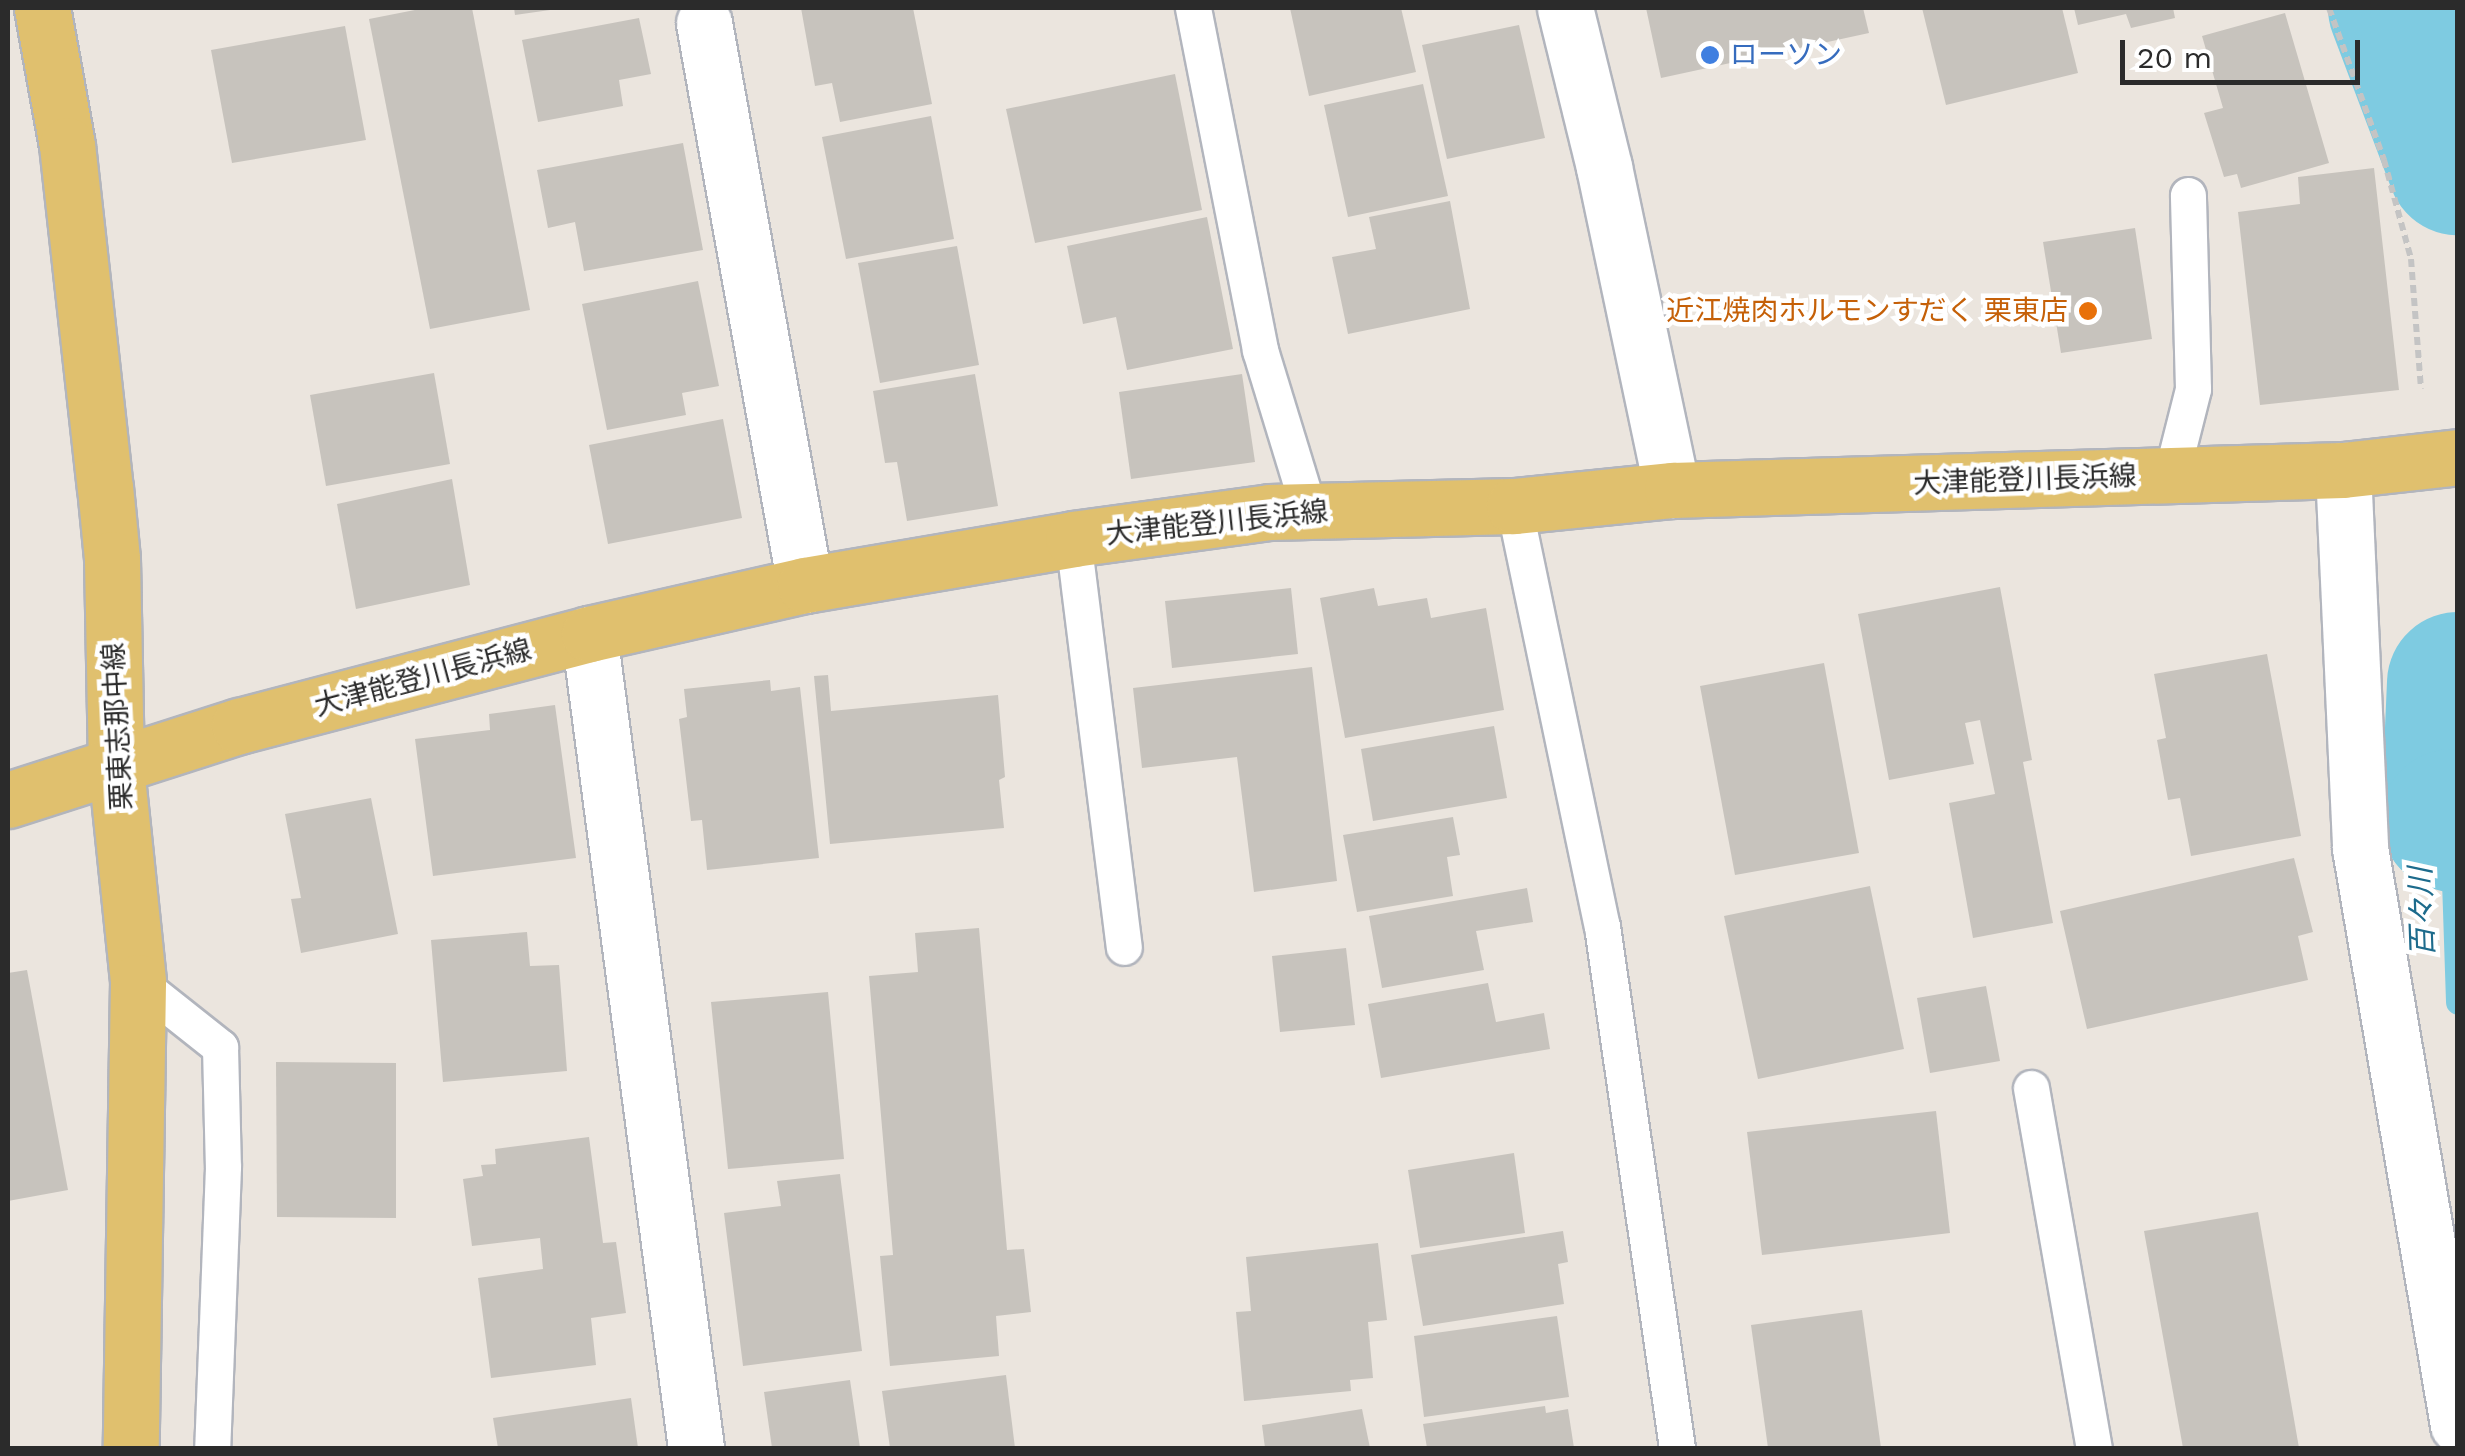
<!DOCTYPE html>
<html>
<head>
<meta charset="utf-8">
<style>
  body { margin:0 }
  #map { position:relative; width:2465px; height:1456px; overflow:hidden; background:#ebe5de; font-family:"Work Sans","Noto Sans JP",sans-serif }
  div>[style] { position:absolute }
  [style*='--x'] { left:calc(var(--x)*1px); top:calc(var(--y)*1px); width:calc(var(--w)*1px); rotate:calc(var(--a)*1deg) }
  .stream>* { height:25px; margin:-12.5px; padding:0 12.5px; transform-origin:12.5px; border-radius:12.5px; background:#7ecbe1 }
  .river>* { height:142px; margin:-71px; padding:0 71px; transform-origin:71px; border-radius:71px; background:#7ecbe1 }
  .building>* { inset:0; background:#c7c3bd }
  .path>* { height:6px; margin-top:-3px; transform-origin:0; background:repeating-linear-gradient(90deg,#c4c4c4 0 8px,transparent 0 13px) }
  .roads { filter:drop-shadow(2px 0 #b2b5bd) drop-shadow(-2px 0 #b2b5bd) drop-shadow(0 2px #b2b5bd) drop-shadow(0 -2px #b2b5bd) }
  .service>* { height:35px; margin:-17.5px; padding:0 17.5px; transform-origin:17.5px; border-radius:17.5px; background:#fff }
  .minor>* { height:55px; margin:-27.5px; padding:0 27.5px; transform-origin:27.5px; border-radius:27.5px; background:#fff }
  .primary>* { height:55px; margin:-27.5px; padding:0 27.5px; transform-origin:27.5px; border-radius:27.5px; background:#e0c06e }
  .dots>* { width:28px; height:28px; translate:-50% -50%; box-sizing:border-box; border:5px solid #fff; border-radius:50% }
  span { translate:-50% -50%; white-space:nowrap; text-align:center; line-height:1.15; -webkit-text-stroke:9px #fff; paint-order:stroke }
  .shop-label { font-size:28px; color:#366cbe }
  .left { translate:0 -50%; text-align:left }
  .food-label { font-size:28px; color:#c56008 }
  .right { translate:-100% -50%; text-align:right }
  .street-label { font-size:28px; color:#2b2b2b }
  .water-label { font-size:30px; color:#1d6b8c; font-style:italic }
  .frame { position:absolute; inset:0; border:10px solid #2b2b2b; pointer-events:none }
  .scale { position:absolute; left:2120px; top:40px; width:240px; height:45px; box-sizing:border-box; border:5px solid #2b2b2b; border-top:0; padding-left:12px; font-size:30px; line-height:35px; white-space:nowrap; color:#2b2b2b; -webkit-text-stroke:8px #fff; paint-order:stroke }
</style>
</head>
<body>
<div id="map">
  <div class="stream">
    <i style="--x:2452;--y:820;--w:182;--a:88.1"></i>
  </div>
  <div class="river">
    <i style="--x:2399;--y:8;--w:167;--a:69.3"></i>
    <i style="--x:2458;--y:683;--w:137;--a:92.5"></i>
    <i style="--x:2452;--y:820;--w:6;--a:18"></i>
  </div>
  <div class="building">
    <i style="clip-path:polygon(425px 8px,472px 8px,530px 310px,430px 329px,369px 19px)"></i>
    <i style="clip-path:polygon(514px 8px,550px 8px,550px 10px,515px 15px)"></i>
    <i style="clip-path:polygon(801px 8px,913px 8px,932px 104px,840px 122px,832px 83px,815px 86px)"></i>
    <i style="clip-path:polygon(1290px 8px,1401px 8px,1416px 72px,1309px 96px)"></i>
    <i style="clip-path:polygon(1646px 8px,1863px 8px,1869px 33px,1661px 78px)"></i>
    <i style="clip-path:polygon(1922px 8px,2062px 8px,2078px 73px,1946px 105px)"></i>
    <i style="clip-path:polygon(2074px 8px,2173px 8px,2175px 18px,2131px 28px,2126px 14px,2078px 25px)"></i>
    <i style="clip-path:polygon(2285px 13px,2329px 163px,2241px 188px,2237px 174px,2224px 177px,2204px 113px,2223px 108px,2202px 36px)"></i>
    <i style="clip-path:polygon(639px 18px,651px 74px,619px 80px,623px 106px,538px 122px,522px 40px)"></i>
    <i style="clip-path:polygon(1519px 25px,1545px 138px,1447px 159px,1422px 45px)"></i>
    <i style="clip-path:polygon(345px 26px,366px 140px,232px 163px,211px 50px)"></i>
    <i style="clip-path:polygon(1175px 74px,1202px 210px,1035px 243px,1006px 109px)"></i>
    <i style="clip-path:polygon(1423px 84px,1448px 196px,1348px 217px,1324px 105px)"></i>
    <i style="clip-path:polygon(931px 116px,954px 239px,846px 259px,822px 137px)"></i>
    <i style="clip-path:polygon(683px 143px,703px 250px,584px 271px,575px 222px,548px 228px,537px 170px)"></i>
    <i style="clip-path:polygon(2374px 168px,2399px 390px,2260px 405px,2238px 212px,2300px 204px,2298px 177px)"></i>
    <i style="clip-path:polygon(1450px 201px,1470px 309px,1348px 334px,1332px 257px,1376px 249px,1369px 217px)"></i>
    <i style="clip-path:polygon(1207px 217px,1233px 349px,1127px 370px,1116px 317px,1083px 324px,1067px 246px)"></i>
    <i style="clip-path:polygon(2135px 228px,2152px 339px,2061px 353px,2043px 242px)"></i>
    <i style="clip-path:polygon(957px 246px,979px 365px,880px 383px,858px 263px)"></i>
    <i style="clip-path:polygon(698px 281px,719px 386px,682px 393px,686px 415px,607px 430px,582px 304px)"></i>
    <i style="clip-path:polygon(434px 373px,450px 464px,326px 486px,310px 395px)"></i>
    <i style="clip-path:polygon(975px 374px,998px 506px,907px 521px,897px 462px,885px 463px,873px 391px)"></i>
    <i style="clip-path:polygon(1242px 374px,1255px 462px,1131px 479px,1119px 392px)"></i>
    <i style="clip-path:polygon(723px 419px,742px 518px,608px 544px,589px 445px)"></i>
    <i style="clip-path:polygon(452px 479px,470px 585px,356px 609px,337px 504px)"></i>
    <i style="clip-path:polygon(2000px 587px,2032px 760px,2023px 762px,2053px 923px,1973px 938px,1949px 803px,1995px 794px,1980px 720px,1965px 723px,1974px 764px,1889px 780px,1858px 614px)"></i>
    <i style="clip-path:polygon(1291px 588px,1298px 654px,1172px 668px,1165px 601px)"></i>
    <i style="clip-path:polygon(1374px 588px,1378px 606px,1427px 598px,1431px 618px,1486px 608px,1504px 710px,1345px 738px,1320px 598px)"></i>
    <i style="clip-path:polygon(2267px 654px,2301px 836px,2191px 856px,2180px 798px,2168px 800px,2157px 740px,2166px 738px,2154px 674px)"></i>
    <i style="clip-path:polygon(1824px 663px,1859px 853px,1735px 875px,1700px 686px)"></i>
    <i style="clip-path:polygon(1312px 667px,1337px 881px,1254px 892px,1237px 757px,1142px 768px,1133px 688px)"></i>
    <i style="clip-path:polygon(828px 675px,831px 711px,998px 695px,1005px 777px,999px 780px,1004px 828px,830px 844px,814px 676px)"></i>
    <i style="clip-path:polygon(770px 680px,771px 691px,800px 687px,819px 858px,707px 870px,702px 820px,691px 821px,679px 719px,687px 717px,684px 689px)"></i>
    <i style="clip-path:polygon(555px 705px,576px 858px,433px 876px,415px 739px,490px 730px,489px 714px)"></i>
    <i style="clip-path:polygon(1494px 726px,1507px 798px,1373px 821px,1361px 749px)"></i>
    <i style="clip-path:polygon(371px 798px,398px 934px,301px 953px,291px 899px,301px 898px,285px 814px)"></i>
    <i style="clip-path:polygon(1453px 817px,1460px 855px,1447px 857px,1453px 896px,1357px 912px,1343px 835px)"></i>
    <i style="clip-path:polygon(2294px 858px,2313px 932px,2298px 936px,2308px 980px,2087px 1029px,2060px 911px)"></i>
    <i style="clip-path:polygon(1870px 886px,1904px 1049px,1758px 1079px,1724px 916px)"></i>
    <i style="clip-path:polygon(1527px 888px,1533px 922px,1476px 931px,1484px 970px,1382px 988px,1369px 916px)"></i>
    <i style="clip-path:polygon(979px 928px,1007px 1250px,1024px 1249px,1031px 1312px,996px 1316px,999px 1356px,890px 1366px,880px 1256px,893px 1255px,869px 976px,918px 972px,915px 933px)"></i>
    <i style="clip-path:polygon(527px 932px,530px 966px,559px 965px,567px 1071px,443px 1082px,431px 940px)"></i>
    <i style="clip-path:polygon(1346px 948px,1355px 1025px,1280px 1032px,1272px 956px)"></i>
    <i style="clip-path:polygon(27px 970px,68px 1190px,8px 1201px,8px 973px)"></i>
    <i style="clip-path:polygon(1488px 983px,1496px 1022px,1544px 1013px,1550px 1049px,1381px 1078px,1368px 1004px)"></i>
    <i style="clip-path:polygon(1986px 986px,2000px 1061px,1930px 1073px,1917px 998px)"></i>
    <i style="clip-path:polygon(828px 992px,844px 1159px,728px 1169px,711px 1002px)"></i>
    <i style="clip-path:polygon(276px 1062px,396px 1063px,396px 1218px,277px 1217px)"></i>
    <i style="clip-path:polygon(1936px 1111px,1950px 1233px,1762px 1255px,1747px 1132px)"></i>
    <i style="clip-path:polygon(589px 1137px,603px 1243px,616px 1242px,626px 1313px,591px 1318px,596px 1365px,491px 1378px,478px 1278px,543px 1269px,540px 1238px,472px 1246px,463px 1179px,483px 1176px,481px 1165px,496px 1164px,495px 1149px)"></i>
    <i style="clip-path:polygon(1514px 1153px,1525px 1233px,1420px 1248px,1408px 1170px)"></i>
    <i style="clip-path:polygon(840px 1174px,862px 1351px,743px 1366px,724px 1213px,781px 1206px,777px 1181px)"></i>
    <i style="clip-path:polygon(2258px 1212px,2299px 1448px,2183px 1448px,2144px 1231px)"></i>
    <i style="clip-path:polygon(1563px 1231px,1568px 1262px,1558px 1264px,1564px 1304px,1423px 1326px,1411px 1255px)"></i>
    <i style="clip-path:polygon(1378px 1243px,1387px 1320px,1368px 1322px,1373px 1378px,1350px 1380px,1351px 1391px,1244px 1401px,1236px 1312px,1251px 1311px,1246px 1257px)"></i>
    <i style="clip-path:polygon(1862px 1310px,1881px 1448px,1768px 1448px,1751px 1325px)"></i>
    <i style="clip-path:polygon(1557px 1316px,1569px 1397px,1424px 1417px,1414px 1336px)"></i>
    <i style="clip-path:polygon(1006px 1375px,1015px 1448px,890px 1448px,882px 1391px)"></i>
    <i style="clip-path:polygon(850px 1380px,860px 1448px,772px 1448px,764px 1392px)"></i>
    <i style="clip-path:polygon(631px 1398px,638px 1448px,498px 1448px,493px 1418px)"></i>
    <i style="clip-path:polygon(1545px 1406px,1546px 1413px,1568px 1409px,1574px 1448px,1427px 1448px,1423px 1424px)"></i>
    <i style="clip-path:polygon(1362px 1409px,1370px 1448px,1265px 1448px,1262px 1425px)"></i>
  </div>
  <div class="path">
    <i style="--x:2329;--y:8;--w:162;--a:70.1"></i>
    <i style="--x:2384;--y:160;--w:103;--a:74.7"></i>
    <i style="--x:2411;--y:259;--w:130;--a:85.6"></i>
  </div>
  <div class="roads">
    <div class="service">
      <i style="--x:1193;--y:8;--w:349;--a:78.9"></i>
      <i style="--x:1260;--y:350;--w:167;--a:73"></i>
      <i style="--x:2171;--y:476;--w:90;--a:-75.8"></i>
      <i style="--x:2193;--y:389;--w:194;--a:-91.5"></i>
      <i style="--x:1514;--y:506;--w:429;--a:78.2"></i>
      <i style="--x:1602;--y:926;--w:527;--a:81.82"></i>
      <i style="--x:1073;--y:539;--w:411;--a:82.9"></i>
      <i style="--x:138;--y:982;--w:105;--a:38.4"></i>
      <i style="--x:220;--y:1047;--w:120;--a:88.6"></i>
      <i style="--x:223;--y:1167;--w:281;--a:92.2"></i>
      <i style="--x:2031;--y:1088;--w:365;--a:80.1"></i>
    </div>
    <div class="minor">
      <i style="--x:1565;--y:8;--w:164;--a:76.2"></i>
      <i style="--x:1604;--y:167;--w:330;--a:78.1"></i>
      <i style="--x:704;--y:23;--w:571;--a:79.81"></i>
      <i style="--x:2343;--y:470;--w:378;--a:87.4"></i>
      <i style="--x:2360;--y:848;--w:585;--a:80.36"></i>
      <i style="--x:589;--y:634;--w:821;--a:82.51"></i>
    </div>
    <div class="primary">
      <i style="--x:42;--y:8;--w:139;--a:79.7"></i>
      <i style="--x:67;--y:145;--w:344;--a:83.7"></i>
      <i style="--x:105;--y:487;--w:72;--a:84.4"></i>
      <i style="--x:112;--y:559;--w:209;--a:88.9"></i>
      <i style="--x:116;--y:768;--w:215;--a:84.1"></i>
      <i style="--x:138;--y:982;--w:466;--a:90.9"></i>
      <i style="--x:8;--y:800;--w:243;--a:-17.8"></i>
      <i style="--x:239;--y:726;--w:362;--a:-14.7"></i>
      <i style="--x:589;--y:634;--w:221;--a:-12.8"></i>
      <i style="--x:805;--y:585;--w:272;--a:-9.7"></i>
      <i style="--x:1073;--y:539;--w:198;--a:-7.8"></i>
      <i style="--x:1269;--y:512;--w:245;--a:-1.4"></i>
      <i style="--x:1514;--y:506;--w:159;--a:-5.8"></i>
      <i style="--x:1672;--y:490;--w:671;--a:-1.71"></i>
      <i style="--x:2343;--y:470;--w:116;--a:-6.4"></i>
    </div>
  </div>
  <div class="dots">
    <i style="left:1710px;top:55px;background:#3f7fe0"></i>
    <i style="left:2088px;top:311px;background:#e8710a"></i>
  </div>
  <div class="shop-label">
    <span class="left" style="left:1730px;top:55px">ローソン</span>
  </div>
  <div class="food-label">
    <span class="right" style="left:2068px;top:311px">近江焼肉ホルモンすだく 栗東店</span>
  </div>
  <div class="street-label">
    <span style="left:2025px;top:480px;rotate:-2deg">大津能登川長浜線</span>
    <span style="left:1217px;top:523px;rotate:-6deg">大津能登川長浜線</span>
    <span style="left:423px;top:678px;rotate:-15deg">大津能登川長浜線</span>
    <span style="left:118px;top:726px;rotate:-93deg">栗東志那中線</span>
  </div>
  <div class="water-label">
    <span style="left:2422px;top:912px;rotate:-92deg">百々川</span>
  </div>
  <div class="frame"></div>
  <div class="scale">20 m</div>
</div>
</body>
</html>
